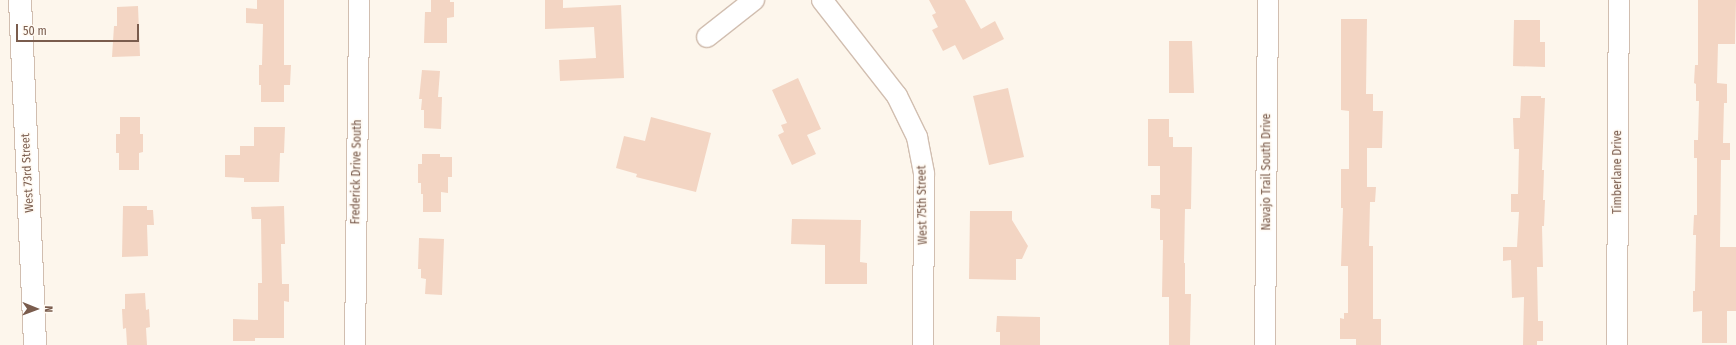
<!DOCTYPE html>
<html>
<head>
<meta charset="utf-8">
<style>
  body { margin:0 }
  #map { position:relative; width:1736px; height:345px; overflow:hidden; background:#fdf6ec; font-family:"Fira Sans Condensed",sans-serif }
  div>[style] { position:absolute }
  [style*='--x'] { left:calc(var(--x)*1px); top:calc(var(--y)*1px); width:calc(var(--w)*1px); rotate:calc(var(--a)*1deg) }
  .building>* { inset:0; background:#f3d5c3 }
  .roads { filter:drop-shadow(1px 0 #d1beb0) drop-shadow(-1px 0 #d1beb0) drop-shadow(0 1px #d1beb0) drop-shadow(0 -1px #d1beb0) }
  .street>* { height:20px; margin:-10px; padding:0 10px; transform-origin:10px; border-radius:10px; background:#fff }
  .secondary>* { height:22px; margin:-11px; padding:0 11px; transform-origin:11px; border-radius:11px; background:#fff }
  span { translate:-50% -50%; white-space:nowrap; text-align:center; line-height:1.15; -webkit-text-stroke:3px #fffaf3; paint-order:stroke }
  .street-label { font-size:12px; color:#7a5c4d }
  .north { position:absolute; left:16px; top:289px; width:40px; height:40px; -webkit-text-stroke:3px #fffaf3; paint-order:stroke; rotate:91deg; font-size:11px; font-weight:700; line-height:16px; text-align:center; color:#7a5c4d }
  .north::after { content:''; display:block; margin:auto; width:14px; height:18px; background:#7a5c4d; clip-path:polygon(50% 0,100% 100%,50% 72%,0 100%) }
  .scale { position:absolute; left:16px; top:24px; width:123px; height:18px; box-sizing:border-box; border:2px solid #7a5c4d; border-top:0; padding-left:5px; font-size:12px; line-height:14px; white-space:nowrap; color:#7a5c4d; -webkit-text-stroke:3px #fffaf3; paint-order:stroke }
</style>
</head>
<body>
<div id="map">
  <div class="building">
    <i style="clip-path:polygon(257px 0,284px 0,284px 65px,291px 65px,290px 85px,284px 85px,284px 102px,261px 102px,261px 85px,259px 85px,259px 65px,262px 65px,263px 24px,246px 23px,246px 8px,257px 9px)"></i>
    <i style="clip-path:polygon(431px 0,450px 0,450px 2px,454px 2px,454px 17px,447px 18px,447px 43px,424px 43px,425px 12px,431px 12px)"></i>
    <i style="clip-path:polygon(545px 0,563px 0,563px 8px,621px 5px,624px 78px,560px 81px,559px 60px,596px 58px,594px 27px,545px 29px)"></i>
    <i style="clip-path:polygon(929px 0,965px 0,981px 29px,995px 21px,1004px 39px,963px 60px,955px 45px,943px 51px,932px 30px,938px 27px,932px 15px,936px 13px)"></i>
    <i style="clip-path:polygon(1698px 0,1736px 0,1735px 44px,1718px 44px,1717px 83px,1727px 84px,1727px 103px,1724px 103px,1723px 143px,1730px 143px,1730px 160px,1721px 160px,1720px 247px,1736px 247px,1736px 311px,1727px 311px,1727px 343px,1702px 343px,1702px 311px,1693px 312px,1693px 291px,1695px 291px,1696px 235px,1693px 235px,1694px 215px,1697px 215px,1697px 158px,1694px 158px,1694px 140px,1698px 140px,1699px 101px,1696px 101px,1696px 84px,1694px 83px,1695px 65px,1698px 65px)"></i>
    <i style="clip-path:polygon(138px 6px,140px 56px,112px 57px,114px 26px,117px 26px,117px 7px)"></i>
    <i style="clip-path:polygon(1341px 19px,1367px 19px,1366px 94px,1373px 94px,1373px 111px,1383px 111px,1382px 148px,1367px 148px,1367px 187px,1376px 187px,1375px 202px,1370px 202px,1369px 246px,1373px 246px,1373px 319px,1381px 319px,1381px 345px,1356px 345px,1356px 339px,1340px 339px,1340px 318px,1344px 319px,1344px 313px,1348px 313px,1348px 266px,1341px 266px,1343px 208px,1341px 208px,1341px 169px,1349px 169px,1349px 111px,1341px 110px)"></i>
    <i style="clip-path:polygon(1514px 20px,1540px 20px,1540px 42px,1545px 42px,1545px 67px,1513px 66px)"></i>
    <i style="clip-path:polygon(1169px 41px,1192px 41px,1194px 93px,1169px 93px)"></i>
    <i style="clip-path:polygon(422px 70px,440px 71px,438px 97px,442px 97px,441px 129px,424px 128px,424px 110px,421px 110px,422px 99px,419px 99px)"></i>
    <i style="clip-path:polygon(798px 78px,821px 129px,807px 135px,816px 154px,792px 165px,778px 135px,784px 132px,781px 125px,787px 123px,772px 90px)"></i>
    <i style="clip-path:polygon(1008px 88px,1024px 157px,989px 165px,973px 96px)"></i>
    <i style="clip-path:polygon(1521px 96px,1541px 96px,1541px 98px,1545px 98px,1542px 170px,1544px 170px,1543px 200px,1545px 200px,1544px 226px,1542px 226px,1543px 267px,1537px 267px,1538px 321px,1543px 321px,1543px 341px,1537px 341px,1537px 345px,1523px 345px,1524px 297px,1512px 298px,1511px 260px,1503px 261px,1503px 247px,1517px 247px,1519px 212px,1511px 212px,1511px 194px,1518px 194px,1519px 149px,1514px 149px,1513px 118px,1520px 118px)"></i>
    <i style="clip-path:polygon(120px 117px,140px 117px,140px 134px,143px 134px,143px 152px,139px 153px,139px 170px,119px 170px,119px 153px,116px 153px,116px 134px,120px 134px)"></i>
    <i style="clip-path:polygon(651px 117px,711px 133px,696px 192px,636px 177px,637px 174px,616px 168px,624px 136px,645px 141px)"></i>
    <i style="clip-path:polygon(1148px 119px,1169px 119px,1169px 137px,1173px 137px,1173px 147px,1192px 147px,1191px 209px,1185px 209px,1184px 263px,1185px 263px,1185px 294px,1191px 294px,1190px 345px,1169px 345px,1169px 297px,1162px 297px,1163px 240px,1160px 240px,1160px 209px,1151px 208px,1151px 195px,1160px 195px,1160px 166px,1148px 166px)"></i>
    <i style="clip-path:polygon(254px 127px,285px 127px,284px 153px,280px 153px,279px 182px,244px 182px,244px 178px,225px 177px,225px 155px,240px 155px,240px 146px,254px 146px)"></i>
    <i style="clip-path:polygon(422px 154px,440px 154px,440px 157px,452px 157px,452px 177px,448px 177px,448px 193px,441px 192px,441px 212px,423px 212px,423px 194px,421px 194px,421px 183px,418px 183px,418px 164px,422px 164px)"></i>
    <i style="clip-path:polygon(123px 206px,147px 206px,147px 210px,153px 210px,154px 225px,147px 225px,148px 256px,122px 257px)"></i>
    <i style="clip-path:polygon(284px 206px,285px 244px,281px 244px,282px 284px,289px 284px,289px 302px,284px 301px,284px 338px,255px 338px,255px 341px,233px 341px,233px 319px,258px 320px,258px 283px,262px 283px,261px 219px,252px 219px,251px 207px)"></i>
    <i style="clip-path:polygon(970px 211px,1012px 211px,1012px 220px,1028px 246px,1022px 259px,1016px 259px,1016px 280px,969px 279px)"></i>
    <i style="clip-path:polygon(792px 219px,861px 220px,860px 262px,867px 263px,867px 284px,825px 284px,825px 245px,791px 244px)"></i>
    <i style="clip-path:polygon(419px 238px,444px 239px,442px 295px,425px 294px,426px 279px,421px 278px,421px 269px,418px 269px)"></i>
    <i style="clip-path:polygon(145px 293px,146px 310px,149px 309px,150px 327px,146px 328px,147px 345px,127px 345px,126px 328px,123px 329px,122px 309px,125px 309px,125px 294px)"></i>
    <i style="clip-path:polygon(997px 316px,1040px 317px,1040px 345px,1000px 345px,1000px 332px,996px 332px)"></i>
  </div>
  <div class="roads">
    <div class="street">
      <i style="--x:822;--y:0;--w:122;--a:52"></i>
      <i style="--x:897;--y:96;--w:46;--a:64"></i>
      <i style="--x:917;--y:137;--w:38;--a:79"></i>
      <i style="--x:924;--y:174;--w:171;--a:90.3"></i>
      <i style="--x:707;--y:37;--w:60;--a:-38.2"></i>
      <i style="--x:355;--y:345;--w:345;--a:-89.3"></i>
      <i style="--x:1265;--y:345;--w:345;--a:-89.5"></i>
      <i style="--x:1617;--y:345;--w:345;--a:-89.7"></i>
    </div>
    <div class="secondary">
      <i style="--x:20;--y:0;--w:345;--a:87.5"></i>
    </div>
  </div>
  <div class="street-label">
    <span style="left:357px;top:172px;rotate:-89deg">Frederick Drive South</span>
    <span style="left:1267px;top:172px;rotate:-90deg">Navajo Trail South Drive</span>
    <span style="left:1618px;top:172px;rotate:-90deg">Timberlane Drive</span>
    <span style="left:28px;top:173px;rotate:-93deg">West 73rd Street</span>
    <span style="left:923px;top:205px;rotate:-91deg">West 75th Street</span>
  </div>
  <div class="north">N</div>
  <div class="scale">50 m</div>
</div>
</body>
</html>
